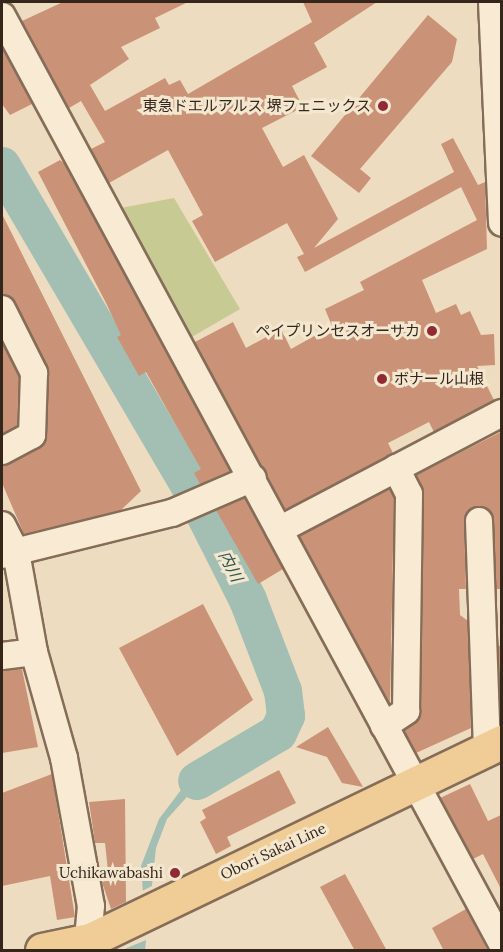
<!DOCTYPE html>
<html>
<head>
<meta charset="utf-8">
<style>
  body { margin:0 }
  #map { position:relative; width:503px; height:952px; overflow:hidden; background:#eddcc0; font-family:Lora,"Noto Sans JP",serif }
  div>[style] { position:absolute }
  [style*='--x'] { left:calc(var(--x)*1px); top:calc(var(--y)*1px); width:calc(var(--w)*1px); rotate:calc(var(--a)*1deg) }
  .green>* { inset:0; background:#c8ca94 }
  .water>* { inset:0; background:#a3bfb4 }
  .pier>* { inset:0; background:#eddcc0 }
  .river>* { height:38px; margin:-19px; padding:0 19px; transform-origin:19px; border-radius:19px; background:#a3bfb4 }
  .building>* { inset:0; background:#ca9276 }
  .roads { filter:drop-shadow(2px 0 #856d58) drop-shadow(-2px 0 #856d58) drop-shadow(0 2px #856d58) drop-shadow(0 -2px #856d58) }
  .minor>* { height:26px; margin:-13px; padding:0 13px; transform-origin:13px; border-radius:13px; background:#f8ead3 }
  .major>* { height:33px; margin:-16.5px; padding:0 16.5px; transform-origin:16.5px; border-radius:16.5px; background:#f0cd97 }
  .dots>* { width:16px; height:16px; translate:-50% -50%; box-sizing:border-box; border:3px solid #f4e7cf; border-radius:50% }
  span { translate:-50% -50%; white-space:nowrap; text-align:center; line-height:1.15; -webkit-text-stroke:6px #f4e7cf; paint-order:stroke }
  .poi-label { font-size:15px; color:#35261c }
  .right { translate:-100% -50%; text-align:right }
  .left { translate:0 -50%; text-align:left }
  .street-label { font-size:15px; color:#35261c }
  .water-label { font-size:16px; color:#2c544f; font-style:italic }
  .frame { position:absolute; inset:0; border:3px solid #35261c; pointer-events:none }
</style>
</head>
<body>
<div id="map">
  <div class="green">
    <i style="clip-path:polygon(174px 198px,240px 309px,185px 341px,115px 209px)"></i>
  </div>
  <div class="water">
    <i style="clip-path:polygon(240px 751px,243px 759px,195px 788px,167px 819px,156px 848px,145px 950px,125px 950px,143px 893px,141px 866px,159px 819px,184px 786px)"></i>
  </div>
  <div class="pier">
    <i style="clip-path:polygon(156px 884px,151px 938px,122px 950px,140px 892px)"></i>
  </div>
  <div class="river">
    <i style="--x:2;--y:166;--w:379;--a:59.6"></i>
    <i style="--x:194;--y:493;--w:120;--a:63.2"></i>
    <i style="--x:248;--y:600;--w:97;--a:69"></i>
    <i style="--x:283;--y:691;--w:25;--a:83"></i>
    <i style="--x:286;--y:716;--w:19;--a:115"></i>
    <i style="--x:278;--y:733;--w:94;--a:149.3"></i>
  </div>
  <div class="building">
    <i style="clip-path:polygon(63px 2px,188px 2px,155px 18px,160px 28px,121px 47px,129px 59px,90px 85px,105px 111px,165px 78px,169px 85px,180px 80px,188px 94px,312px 22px,303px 2px,377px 2px,314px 43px,327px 67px,292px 86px,303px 107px,262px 128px,283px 167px,304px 155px,338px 219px,314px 248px,454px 172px,441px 144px,453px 138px,478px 185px,485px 182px,487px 249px,422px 280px,436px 313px,456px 304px,461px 315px,470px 311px,481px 335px,494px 334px,495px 365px,477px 366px,494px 400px,434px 432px,429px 422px,388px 443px,393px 453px,285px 510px,195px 342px,233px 322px,246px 348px,281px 329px,291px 349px,332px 326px,325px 309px,364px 290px,360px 282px,477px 220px,461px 187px,305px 272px,297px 257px,304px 254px,287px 223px,215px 262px,192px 221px,203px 215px,168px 150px,109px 183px,91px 149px,105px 142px,81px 101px,69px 108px,22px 21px)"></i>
    <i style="clip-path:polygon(428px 15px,457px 39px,452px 62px,360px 169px,371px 178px,359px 193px,311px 156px)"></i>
    <i style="clip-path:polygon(2px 47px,32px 104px,10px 115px,2px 104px)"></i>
    <i style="clip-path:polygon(60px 160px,65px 164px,230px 471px,200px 484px,194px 473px,201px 469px,177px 427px,146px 372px,139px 376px,117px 337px,121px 335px,106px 303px,38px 172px)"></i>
    <i style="clip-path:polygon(2px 214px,141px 491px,121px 510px,24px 534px,2px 483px,2px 466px,45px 442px,49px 373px,15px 302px,2px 294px)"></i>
    <i style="clip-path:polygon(2px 342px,19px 376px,17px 426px,2px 434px)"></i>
    <i style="clip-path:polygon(501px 432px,501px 589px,496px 589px,492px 514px,478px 506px,464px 522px,466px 589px,459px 589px,460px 615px,468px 621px,471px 728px,416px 753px,404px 731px,421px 711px,424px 494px,416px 475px)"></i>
    <i style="clip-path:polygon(390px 489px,394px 497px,390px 704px,299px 536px)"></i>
    <i style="clip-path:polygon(245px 498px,283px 569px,258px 584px,216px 510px)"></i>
    <i style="clip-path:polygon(203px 604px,253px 700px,177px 756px,119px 648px)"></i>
    <i style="clip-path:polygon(498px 645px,501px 647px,501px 706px)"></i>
    <i style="clip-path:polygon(22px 669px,38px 747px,2px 753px,2px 671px)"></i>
    <i style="clip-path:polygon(328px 727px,363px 787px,342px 783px,327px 757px,296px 747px)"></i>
    <i style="clip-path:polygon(279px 770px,296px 803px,227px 837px,231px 846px,216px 854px,200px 822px,206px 818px,202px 810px)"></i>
    <i style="clip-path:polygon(52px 774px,75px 917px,57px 920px,50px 876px,2px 886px,2px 793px)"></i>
    <i style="clip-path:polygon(470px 784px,488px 821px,501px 815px,501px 889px,483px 854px,473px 859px,440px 798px)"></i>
    <i style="clip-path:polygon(125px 799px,126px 902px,111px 909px,102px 882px,109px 880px,105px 843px,95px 843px,89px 802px)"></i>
    <i style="clip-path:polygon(345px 874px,387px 951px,355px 951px,320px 887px)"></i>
    <i style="clip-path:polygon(466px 909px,488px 951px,444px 951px,432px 928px)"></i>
  </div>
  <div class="roads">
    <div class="minor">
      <i style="--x:492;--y:2;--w:221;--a:87.4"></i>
      <i style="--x:2;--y:16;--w:1054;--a:61.68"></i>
      <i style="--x:2;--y:309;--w:72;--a:63.4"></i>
      <i style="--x:34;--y:373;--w:62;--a:91.8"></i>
      <i style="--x:32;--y:435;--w:34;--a:152"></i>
      <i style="--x:479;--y:521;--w:228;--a:88"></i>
      <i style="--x:2;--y:525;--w:30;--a:63"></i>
      <i style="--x:16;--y:552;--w:102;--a:79.8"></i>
      <i style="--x:34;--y:652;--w:110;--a:74.2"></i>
      <i style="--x:64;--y:758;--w:150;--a:79.7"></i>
      <i style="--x:91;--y:906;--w:44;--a:95.2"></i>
      <i style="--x:279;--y:530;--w:252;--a:-27.7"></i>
      <i style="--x:2;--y:555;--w:175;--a:-13.9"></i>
      <i style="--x:172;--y:513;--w:88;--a:-23.4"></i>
      <i style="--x:2;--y:656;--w:32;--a:-7"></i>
      <i style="--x:384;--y:726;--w:27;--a:-34"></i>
      <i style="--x:406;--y:711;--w:217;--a:-89.2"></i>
      <i style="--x:409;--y:494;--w:29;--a:-117"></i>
    </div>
    <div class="major">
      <i style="--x:42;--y:950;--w:49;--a:-11.8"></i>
      <i style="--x:90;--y:940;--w:457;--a:-25.7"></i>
    </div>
  </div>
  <div class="dots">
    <i style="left:383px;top:106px;background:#922a33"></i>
    <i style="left:432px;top:331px;background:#922a33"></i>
    <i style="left:382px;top:379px;background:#922a33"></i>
    <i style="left:175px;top:873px;background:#922a33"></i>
  </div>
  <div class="poi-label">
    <span class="right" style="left:371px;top:106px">東急ドエルアルス 堺フェニックス</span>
    <span class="right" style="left:420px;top:331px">ペイプリンセスオーサカ</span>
    <span class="left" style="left:394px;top:379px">ボナール山根</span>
    <span class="right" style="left:163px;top:873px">Uchikawabashi</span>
  </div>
  <div class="street-label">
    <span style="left:273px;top:851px;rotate:-25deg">Obori Sakai Line</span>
  </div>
  <div class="water-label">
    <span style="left:231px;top:566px;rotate:63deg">内川</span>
  </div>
  <div class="frame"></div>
</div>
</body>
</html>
